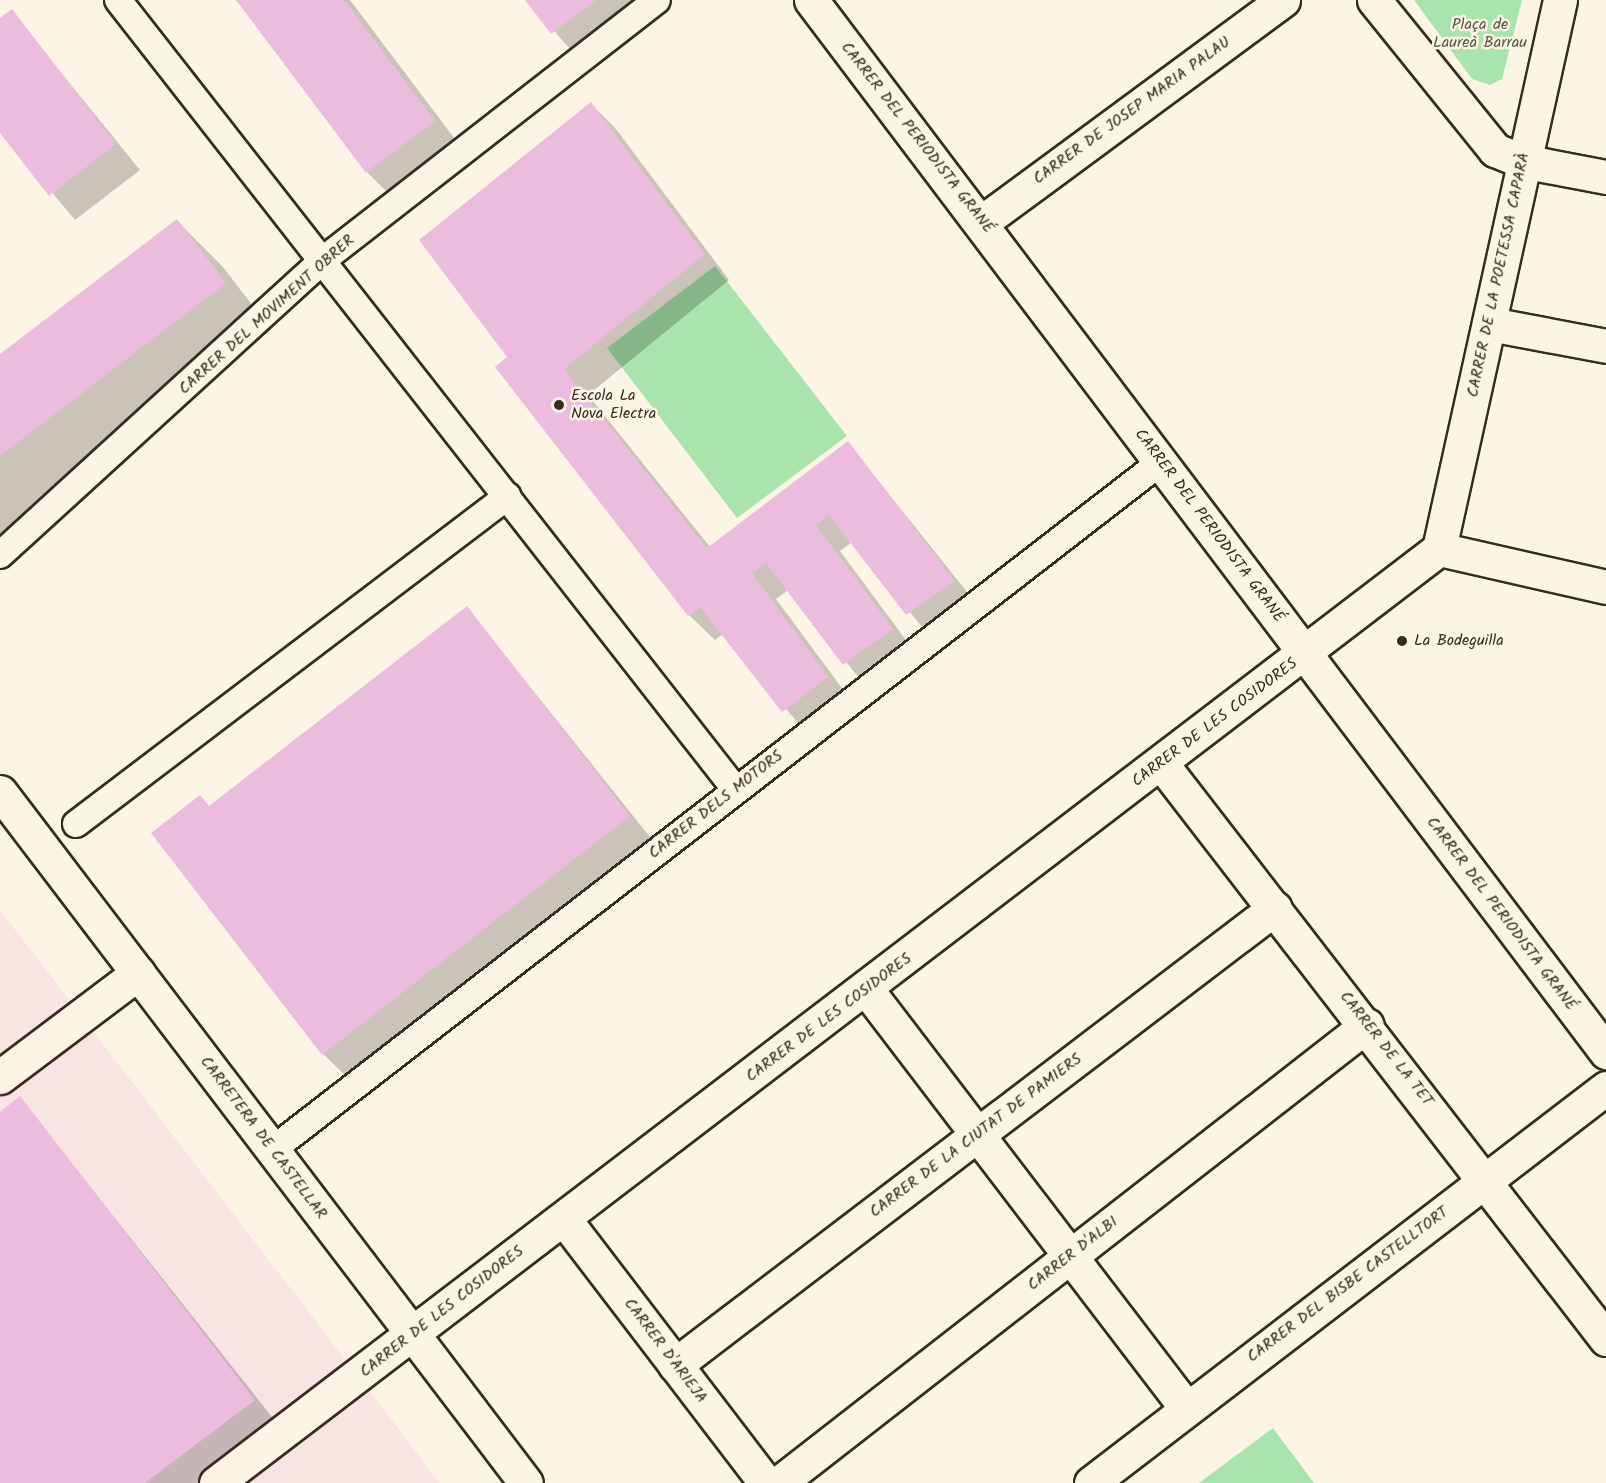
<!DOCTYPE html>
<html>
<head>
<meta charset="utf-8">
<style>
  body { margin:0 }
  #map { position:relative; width:1606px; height:1483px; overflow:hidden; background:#fcf5e5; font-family:Kalam,sans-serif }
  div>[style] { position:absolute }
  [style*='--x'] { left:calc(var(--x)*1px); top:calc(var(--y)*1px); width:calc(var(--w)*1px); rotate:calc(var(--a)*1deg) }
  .built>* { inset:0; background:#f7e4e3 }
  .green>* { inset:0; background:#a8e4ab }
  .shadow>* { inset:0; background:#0003 }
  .building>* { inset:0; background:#ecbcde }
  .roads { filter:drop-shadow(2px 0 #3b2a1e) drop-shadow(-2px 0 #3b2a1e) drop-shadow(0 2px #3b2a1e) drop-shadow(0 -2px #3b2a1e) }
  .pedestrian>* { height:26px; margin:-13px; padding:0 13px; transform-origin:13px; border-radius:13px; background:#fcf5e5 }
  .minor>* { height:33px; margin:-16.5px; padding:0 16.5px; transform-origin:16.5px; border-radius:16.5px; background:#fcf5e5 }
  .tertiary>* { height:33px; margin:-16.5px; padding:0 16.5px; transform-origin:16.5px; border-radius:16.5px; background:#fcf5e5 }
  .dots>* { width:16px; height:16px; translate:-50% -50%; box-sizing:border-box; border:3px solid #fcf5e5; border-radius:50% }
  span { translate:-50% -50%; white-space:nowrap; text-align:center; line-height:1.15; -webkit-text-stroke:5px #fcf5e5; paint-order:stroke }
  .park-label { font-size:16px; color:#565841 }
  .street-label { font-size:16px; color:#3b2a1e }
  .poi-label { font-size:16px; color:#3b2a1e }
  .left { translate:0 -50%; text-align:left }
</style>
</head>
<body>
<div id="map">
  <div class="built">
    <i style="clip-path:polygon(0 910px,440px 1483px,0 1483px)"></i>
  </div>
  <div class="green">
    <i style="clip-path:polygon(1414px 0,1522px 0,1502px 79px,1490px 85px,1472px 79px)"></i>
    <i style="clip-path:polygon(715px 266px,847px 436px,737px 518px,607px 348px)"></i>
    <i style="clip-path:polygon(1273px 1428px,1314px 1483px,1199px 1483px)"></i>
  </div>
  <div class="shadow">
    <i style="clip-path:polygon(238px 0,350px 0,467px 155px,400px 205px,367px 172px)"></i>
    <i style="clip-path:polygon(527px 0,637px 0,585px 66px)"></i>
    <i style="clip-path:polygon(11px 11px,140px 170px,75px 220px,0 130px,0 20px)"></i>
    <i style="clip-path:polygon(591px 104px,616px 129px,729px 280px,588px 395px,710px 547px,848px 443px,979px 607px,933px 640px,852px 542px,840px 551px,917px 655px,869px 690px,788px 590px,776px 599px,853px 703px,809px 736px,723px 634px,715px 640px,689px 615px,497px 367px,510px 357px)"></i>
    <i style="clip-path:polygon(177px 221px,223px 267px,271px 330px,0 539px,0 356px)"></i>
    <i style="clip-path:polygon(467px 608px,654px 842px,349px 1079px,323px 1054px,210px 807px)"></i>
    <i style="clip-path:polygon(20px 1098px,279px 1426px,204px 1483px,0 1483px,0 1113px)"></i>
  </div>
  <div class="building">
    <i style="clip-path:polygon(236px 0,344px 0,435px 121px,366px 173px)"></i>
    <i style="clip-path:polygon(525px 0,596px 0,551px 34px)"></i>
    <i style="clip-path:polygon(12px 9px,116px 144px,49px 196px,0 133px,0 18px)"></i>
    <i style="clip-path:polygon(591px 102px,705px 254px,564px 369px,707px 548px,848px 441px,955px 581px,906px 615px,829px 515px,816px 525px,893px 629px,843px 665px,766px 563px,752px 573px,828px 677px,782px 712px,700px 607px,688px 616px,495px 367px,507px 357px,419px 240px)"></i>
    <i style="clip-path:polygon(177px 219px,226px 283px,0 456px,0 354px)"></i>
    <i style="clip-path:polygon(467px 606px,630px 816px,322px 1055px,151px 833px,200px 795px,209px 806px)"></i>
    <i style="clip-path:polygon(20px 1096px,255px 1400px,145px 1483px,0 1483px,0 1112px)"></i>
  </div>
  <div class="roads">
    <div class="pedestrian">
      <i style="--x:118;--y:0;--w:1002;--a:51.97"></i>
      <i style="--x:0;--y:555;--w:437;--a:-42.4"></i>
      <i style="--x:323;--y:260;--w:423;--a:-37.9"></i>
      <i style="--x:76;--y:824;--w:542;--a:-37.21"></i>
      <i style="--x:272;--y:1150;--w:1124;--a:-37.74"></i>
    </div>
    <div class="minor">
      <i style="--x:811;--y:0;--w:1319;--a:52.92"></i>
      <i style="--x:1374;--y:0;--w:193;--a:51.1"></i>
      <i style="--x:1495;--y:150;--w:29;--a:22"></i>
      <i style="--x:1522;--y:161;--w:86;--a:10.8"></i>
      <i style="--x:982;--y:222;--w:374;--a:-36.4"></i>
      <i style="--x:1490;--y:324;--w:118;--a:10.7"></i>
      <i style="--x:1439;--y:549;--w:562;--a:-77.57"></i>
      <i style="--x:1439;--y:549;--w:171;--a:12.8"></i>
      <i style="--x:1161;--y:763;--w:728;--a:52.31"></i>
      <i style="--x:867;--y:990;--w:527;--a:52.63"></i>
      <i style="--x:0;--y:1077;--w:173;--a:-37"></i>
      <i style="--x:564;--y:1219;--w:332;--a:52.6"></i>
      <i style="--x:675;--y:1365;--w:754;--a:-37.3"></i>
      <i style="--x:216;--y:1483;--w:1539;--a:-37.37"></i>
      <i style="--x:779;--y:1483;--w:745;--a:-37.92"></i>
      <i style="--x:1091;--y:1483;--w:649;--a:-37.49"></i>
    </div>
    <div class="tertiary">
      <i style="--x:0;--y:792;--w:868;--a:52.72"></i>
    </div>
  </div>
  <div class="dots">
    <i style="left:559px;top:405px;background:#3b2a1e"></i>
    <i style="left:1402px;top:641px;background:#3b2a1e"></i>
  </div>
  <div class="park-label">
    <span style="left:1480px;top:34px">Plaça de<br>Laureà Barrau</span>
  </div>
  <div class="street-label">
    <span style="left:1132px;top:111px;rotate:-36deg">CARRER DE JOSEP MARIA PALAU</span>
    <span style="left:917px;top:138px;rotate:52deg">CARRER DEL PERIODISTA GRANÉ</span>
    <span style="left:1499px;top:275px;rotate:-78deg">CARRER DE LA POETESSA CAPARÀ</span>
    <span style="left:267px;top:315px;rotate:-42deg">CARRER DEL MOVIMENT OBRER</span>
    <span style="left:1209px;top:526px;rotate:53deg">CARRER DEL PERIODISTA GRANÉ</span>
    <span style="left:1215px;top:723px;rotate:-37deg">CARRER DE LES COSIDORES</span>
    <span style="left:716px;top:805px;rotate:-38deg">CARRER DELS MOTORS</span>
    <span style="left:1501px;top:914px;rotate:53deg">CARRER DEL PERIODISTA GRANÉ</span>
    <span style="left:829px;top:1018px;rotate:-37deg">CARRER DE LES COSIDORES</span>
    <span style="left:1386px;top:1049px;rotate:52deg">CARRER DE LA TET</span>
    <span style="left:976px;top:1136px;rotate:-37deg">CARRER DE LA CIUTAT DE PAMIERS</span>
    <span style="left:263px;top:1138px;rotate:53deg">CARRETERA DE CASTELLAR</span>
    <span style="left:1073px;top:1254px;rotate:-38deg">CARRER D'ALBI</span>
    <span style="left:1348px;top:1285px;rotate:-37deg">CARRER DEL BISBE CASTELLTORT</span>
    <span style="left:442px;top:1312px;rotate:-38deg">CARRER DE LES COSIDORES</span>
    <span style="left:665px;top:1351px;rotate:53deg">CARRER D'ARIEJA</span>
  </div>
  <div class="poi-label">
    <span class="left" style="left:571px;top:405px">Escola La<br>Nova Electra</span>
    <span class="left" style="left:1414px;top:641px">La Bodeguilla</span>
  </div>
</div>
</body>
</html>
